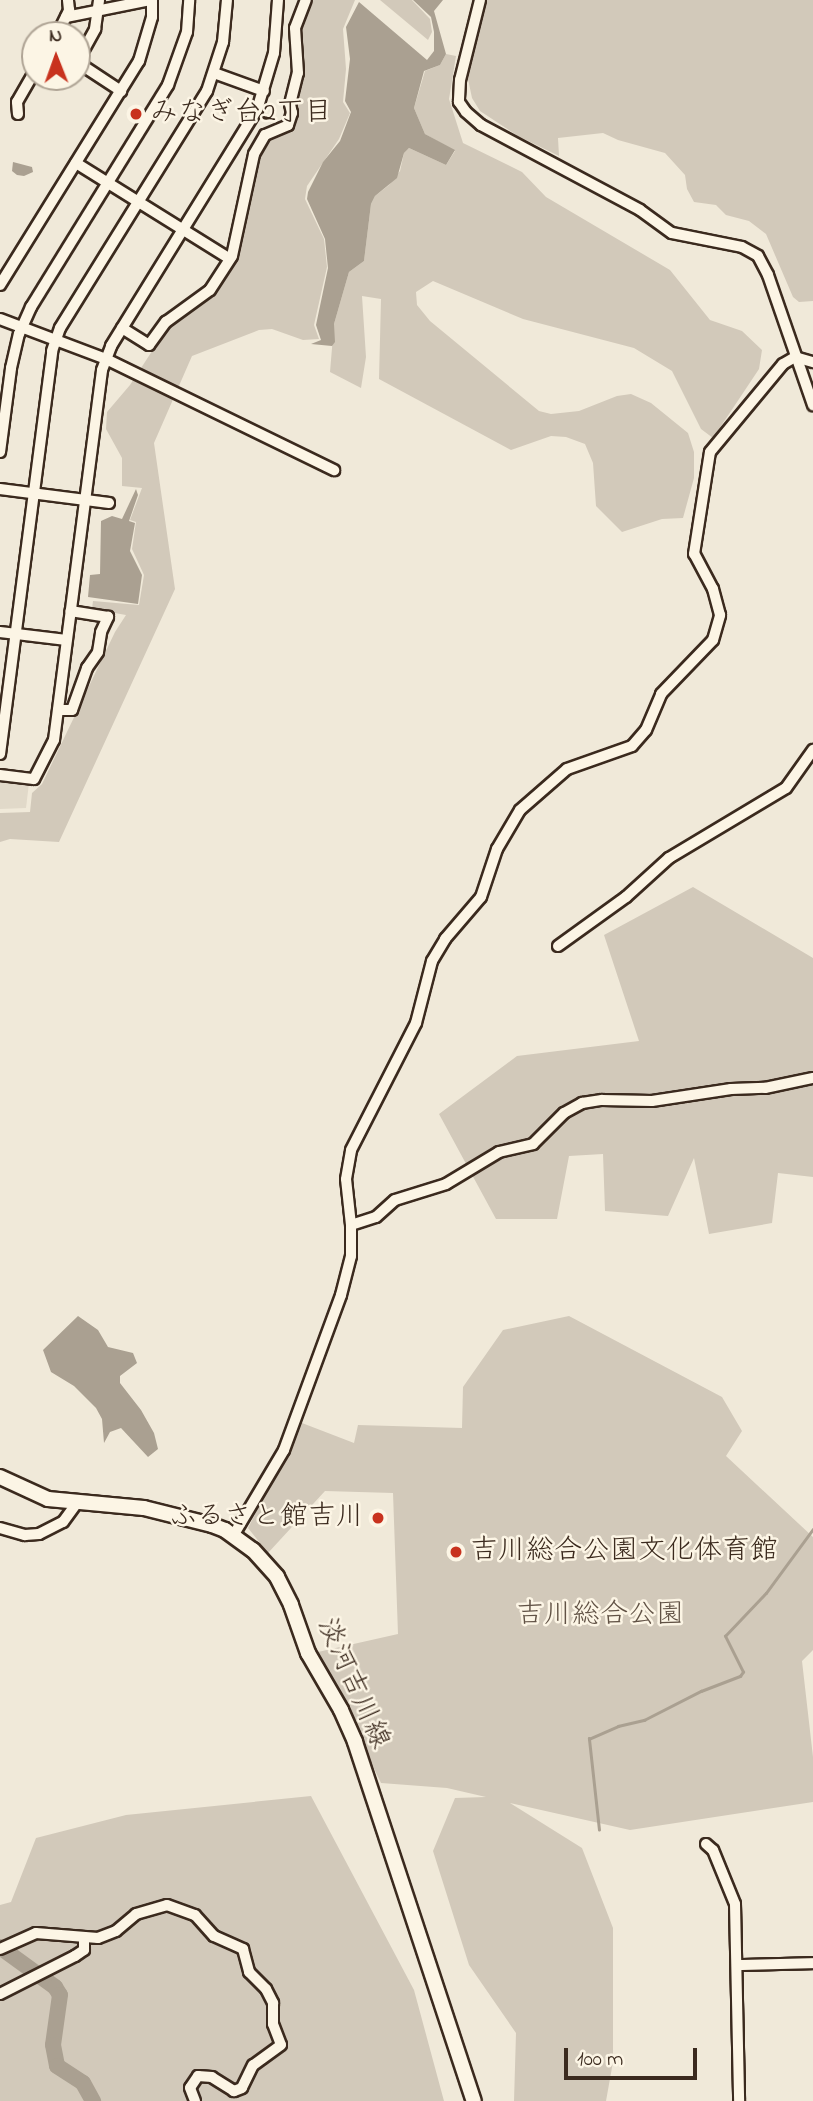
<!DOCTYPE html>
<html>
<head>
<meta charset="utf-8">
<style>
  body { margin:0 }
  #map { position:relative; width:813px; height:2101px; overflow:hidden; background:#f0e9d9; font-family:"Indie Flower","Klee One",sans-serif }
  div>[style] { position:absolute }
  [style*='--x'] { left:calc(var(--x)*1px); top:calc(var(--y)*1px); width:calc(var(--w)*1px); rotate:calc(var(--a)*1deg) }
  .built>* { inset:0; background:#e1d9c9 }
  .green>* { inset:0; background:#d2c9ba }
  .water>* { inset:0; background:#aaa091 }
  .stream>* { height:2.5px; margin:-1.25px; padding:0 1.25px; transform-origin:1.25px; border-radius:1.25px; background:#aaa091 }
  .river>* { height:16px; margin:-8px; padding:0 8px; transform-origin:8px; border-radius:8px; background:#aaa091 }
  .roads { filter:drop-shadow(2px 0 #3b2a1e) drop-shadow(-2px 0 #3b2a1e) drop-shadow(0 2px #3b2a1e) drop-shadow(0 -2px #3b2a1e) }
  .minor>* { height:10px; margin:-5px; padding:0 5px; transform-origin:5px; border-radius:5px; background:#fcf5e5 }
  .major>* { height:14px; margin:-7px; padding:0 7px; transform-origin:7px; border-radius:7px; background:#fcf5e5 }
  .dots>* { width:19px; height:19px; translate:-50% -50%; box-sizing:border-box; border:4px solid #fcf5e5; border-radius:50% }
  span { translate:-50% -50%; white-space:nowrap; text-align:center; line-height:1.15; -webkit-text-stroke:5px #fcf5e5; paint-order:stroke }
  .poi-label { font-size:28px; color:#3b2a1e }
  .left { translate:0 -50%; text-align:left }
  .right { translate:-100% -50%; text-align:right }
  .park-label { font-size:28px; color:#615245 }
  .street-label { font-size:28px; color:#3b2a1e }
  .north { position:absolute; left:21px; top:21px; width:70px; height:70px; box-sizing:border-box; background:#fcf5e5; border:2px solid #afa495; border-radius:50%; rotate:359deg; font-size:19px; font-weight:700; line-height:28px; text-align:center; color:#3b2a1e }
  .north::after { content:''; display:block; margin:auto; width:24px; height:32px; background:#c8321e; clip-path:polygon(50% 0,100% 100%,50% 72%,0 100%) }
  .scale { position:absolute; left:564px; top:2048px; width:133px; height:32px; box-sizing:border-box; border:4px solid #3b2a1e; border-top:0; padding-left:9px; font-size:21px; line-height:24px; white-space:nowrap; color:#3b2a1e; -webkit-text-stroke:5px #fcf5e5; paint-order:stroke }
</style>
</head>
<body>
<div id="map">
  <div class="built">
    <i style="clip-path:polygon(0 780px,29px 783px,26px 808px,0 809px)"></i>
  </div>
  <div class="green">
    <i style="clip-path:polygon(310px 0,355px 0,343px 29px,346px 69px,343px 102px,350px 113px,339px 139px,307px 186px,305px 199px,324px 239px,327px 267px,314px 325px,319px 339px,303px 340px,272px 329px,259px 330px,192px 356px,154px 443px,175px 589px,59px 842px,10px 839px,0 842px,0 813px,30px 812px,32px 793px,42px 784px,115px 632px,126px 615px,92px 609px,93px 601px,139px 605px,144px 575px,132px 549px,136px 522px,130px 520px,142px 488px,122px 486px,122px 458px,106px 429px,107px 412px,130px 385px,169px 325px,214px 294px,236px 259px,258px 155px,266px 139px,292px 127px,298px 31px)"></i>
    <i style="clip-path:polygon(380px 0,412px 0,430px 19px,432px 32px,428px 40px)"></i>
    <i style="clip-path:polygon(484px 0,813px 0,813px 301px,799px 302px,793px 297px,766px 234px,749px 221px,726px 215px,716px 205px,694px 202px,687px 189px,685px 175px,665px 153px,618px 140px,603px 133px,558px 138px,559px 156px,518px 136px,480px 111px,472px 98px,468px 79px)"></i>
    <i style="clip-path:polygon(446px 54px,456px 56px,449px 99px,463px 143px,522px 172px,546px 197px,670px 270px,710px 320px,742px 331px,762px 350px,759px 369px,713px 438px,701px 429px,672px 371px,634px 348px,523px 319px,433px 281px,416px 292px,417px 305px,430px 321px,539px 411px,551px 414px,579px 411px,617px 396px,631px 394px,651px 403px,688px 433px,694px 452px,694px 478px,683px 518px,662px 519px,622px 532px,596px 506px,593px 463px,585px 444px,566px 437px,551px 436px,511px 450px,379px 379px,381px 299px,362px 296px,366px 357px,361px 388px,330px 372px,334px 324px,349px 272px,364px 261px,371px 204px,375px 196px,389px 185px,400px 171px,404px 153px,409px 148px,446px 165px,455px 151px,425px 134px,414px 108px,425px 71px,440px 65px)"></i>
    <i style="clip-path:polygon(693px 887px,813px 958px,813px 1177px,778px 1173px,772px 1223px,709px 1234px,694px 1158px,668px 1216px,605px 1211px,603px 1154px,569px 1156px,557px 1219px,496px 1219px,439px 1114px,517px 1056px,639px 1041px,604px 935px)"></i>
    <i style="clip-path:polygon(569px 1316px,722px 1397px,742px 1431px,726px 1456px,813px 1537px,813px 1650px,802px 1661px,813px 1757px,813px 1802px,630px 1830px,510px 1803px,582px 1848px,613px 1928px,613px 2062px,606px 2101px,514px 2101px,516px 2033px,469px 1965px,433px 1851px,455px 1798px,486px 1797px,447px 1788px,381px 1783px,318px 1652px,398px 1634px,393px 1493px,325px 1491px,268px 1553px,248px 1528px,302px 1423px,354px 1443px,358px 1425px,462px 1428px,463px 1387px,503px 1330px)"></i>
    <i style="clip-path:polygon(311px 1796px,414px 1990px,444px 2101px,0 2101px,0 1905px,11px 1902px,36px 1838px,126px 1815px)"></i>
  </div>
  <div class="water">
    <i style="clip-path:polygon(413px 0,443px 0,434px 11px,446px 54px,440px 65px,424px 71px,414px 108px,425px 134px,455px 150px,446px 165px,409px 148px,404px 153px,397px 178px,375px 196px,371px 204px,364px 261px,349px 272px,334px 324px,335px 342px,332px 346px,311px 344px,321px 340px,316px 325px,328px 268px,325px 239px,307px 199px,308px 192px,323px 162px,340px 141px,351px 112px,345px 101px,350px 59px,346px 27px,359px 2px,427px 60px,434px 51px,434px 32px,431px 17px)"></i>
    <i style="clip-path:polygon(13px 162px,32px 167px,33px 172px,24px 176px,17px 175px,12px 171px)"></i>
    <i style="clip-path:polygon(136px 489px,138px 495px,129px 521px,135px 523px,130px 551px,142px 575px,138px 604px,88px 597px,90px 575px,100px 574px,101px 521px,112px 516px,122px 519px)"></i>
    <i style="clip-path:polygon(78px 1316px,98px 1330px,108px 1347px,133px 1353px,137px 1363px,120px 1376px,120px 1383px,141px 1410px,154px 1433px,158px 1449px,148px 1457px,121px 1428px,110px 1432px,104px 1443px,102px 1419px,96px 1408px,74px 1386px,51px 1372px,43px 1350px)"></i>
  </div>
  <div class="stream">
    <i style="--x:599;--y:1830;--w:92;--a:-96.3"></i>
    <i style="--x:589;--y:1739;--w:32;--a:-24"></i>
    <i style="--x:618;--y:1726;--w:27;--a:-13"></i>
    <i style="--x:644;--y:1720;--w:64;--a:-27"></i>
    <i style="--x:701;--y:1691;--w:42;--a:-21"></i>
    <i style="--x:740;--y:1676;--w:5;--a:-53"></i>
    <i style="--x:743;--y:1672;--w:40;--a:-116.6"></i>
    <i style="--x:725;--y:1636;--w:59;--a:-46.4"></i>
    <i style="--x:766;--y:1593;--w:79;--a:-53.7"></i>
  </div>
  <div class="river">
    <i style="--x:0;--y:1947;--w:68;--a:36"></i>
    <i style="--x:55;--y:1987;--w:9;--a:58"></i>
    <i style="--x:60;--y:1995;--w:50;--a:98"></i>
    <i style="--x:53;--y:2045;--w:21;--a:79"></i>
    <i style="--x:57;--y:2066;--w:31;--a:33"></i>
    <i style="--x:83;--y:2083;--w:21;--a:61"></i>
  </div>
  <div class="roads">
    <div class="minor">
      <i style="--x:480;--y:0;--w:82;--a:104"></i>
      <i style="--x:460;--y:80;--w:22;--a:93"></i>
      <i style="--x:459;--y:102;--w:12;--a:55"></i>
      <i style="--x:466;--y:112;--w:20;--a:41"></i>
      <i style="--x:481;--y:125;--w:180;--a:28.1"></i>
      <i style="--x:640;--y:210;--w:39;--a:36"></i>
      <i style="--x:672;--y:233;--w:71;--a:11.3"></i>
      <i style="--x:742;--y:247;--w:18;--a:29"></i>
      <i style="--x:758;--y:256;--w:21;--a:62"></i>
      <i style="--x:768;--y:275;--w:138;--a:70.9"></i>
      <i style="--x:66;--y:17;--w:87;--a:-11.3"></i>
      <i style="--x:57;--y:35;--w:28;--a:-64"></i>
      <i style="--x:69;--y:10;--w:10;--a:-96"></i>
      <i style="--x:77;--y:62;--w:38;--a:-61"></i>
      <i style="--x:95;--y:29;--w:29;--a:-82"></i>
      <i style="--x:77;--y:62;--w:53;--a:33.4"></i>
      <i style="--x:214;--y:73;--w:53;--a:19.8"></i>
      <i style="--x:18;--y:114;--w:12;--a:-95"></i>
      <i style="--x:17;--y:102;--w:36;--a:-60"></i>
      <i style="--x:76;--y:163;--w:181;--a:31.9"></i>
      <i style="--x:0;--y:285;--w:264;--a:-58.2"></i>
      <i style="--x:139;--y:61;--w:46;--a:-73.5"></i>
      <i style="--x:152;--y:17;--w:17;--a:-90"></i>
      <i style="--x:0;--y:319;--w:113;--a:20.7"></i>
      <i style="--x:106;--y:359;--w:254;--a:26"></i>
      <i style="--x:122;--y:328;--w:32;--a:32"></i>
      <i style="--x:149;--y:345;--w:29;--a:-54"></i>
      <i style="--x:166;--y:322;--w:54;--a:-36"></i>
      <i style="--x:210;--y:290;--w:40;--a:-57.1"></i>
      <i style="--x:232;--y:256;--w:104;--a:-77.8"></i>
      <i style="--x:254;--y:154;--w:22;--a:-60"></i>
      <i style="--x:265;--y:135;--w:25;--a:-23"></i>
      <i style="--x:288;--y:125;--w:13;--a:-72"></i>
      <i style="--x:292;--y:113;--w:9;--a:-103"></i>
      <i style="--x:290;--y:104;--w:32;--a:-76"></i>
      <i style="--x:298;--y:73;--w:45;--a:-93.8"></i>
      <i style="--x:295;--y:28;--w:30;--a:-69"></i>
      <i style="--x:0;--y:452;--w:85;--a:-82.5"></i>
      <i style="--x:11;--y:368;--w:35;--a:-77"></i>
      <i style="--x:19;--y:334;--w:30;--a:-66"></i>
      <i style="--x:31;--y:307;--w:261;--a:-58.3"></i>
      <i style="--x:168;--y:85;--w:56;--a:-70.3"></i>
      <i style="--x:187;--y:32;--w:32;--a:-86"></i>
      <i style="--x:0;--y:489;--w:110;--a:7.3"></i>
      <i style="--x:0;--y:632;--w:67;--a:6.8"></i>
      <i style="--x:58;--y:710;--w:14;--a:0"></i>
      <i style="--x:72;--y:710;--w:45;--a:-70.3"></i>
      <i style="--x:87;--y:668;--w:19;--a:-55"></i>
      <i style="--x:98;--y:652;--w:20;--a:-81"></i>
      <i style="--x:101;--y:632;--w:17;--a:-65"></i>
      <i style="--x:108;--y:617;--w:38;--a:-171"></i>
      <i style="--x:0;--y:754;--w:406;--a:-82.6"></i>
      <i style="--x:52;--y:351;--w:24;--a:-71"></i>
      <i style="--x:60;--y:328;--w:279;--a:-58.2"></i>
      <i style="--x:207;--y:91;--w:52;--a:-71.9"></i>
      <i style="--x:223;--y:42;--w:42;--a:-84.6"></i>
      <i style="--x:0;--y:775;--w:34;--a:7"></i>
      <i style="--x:34;--y:779;--w:44;--a:-62.9"></i>
      <i style="--x:54;--y:740;--w:373;--a:-82.6"></i>
      <i style="--x:102;--y:370;--w:26;--a:-69"></i>
      <i style="--x:111;--y:346;--w:278;--a:-58.3"></i>
      <i style="--x:257;--y:110;--w:59;--a:-73.4"></i>
      <i style="--x:274;--y:53;--w:53;--a:-85.7"></i>
      <i style="--x:558;--y:946;--w:84;--a:-35.8"></i>
      <i style="--x:626;--y:897;--w:58;--a:-42.2"></i>
      <i style="--x:669;--y:858;--w:136;--a:-30.9"></i>
      <i style="--x:786;--y:788;--w:47;--a:-54.6"></i>
      <i style="--x:351;--y:1225;--w:26;--a:-18"></i>
      <i style="--x:376;--y:1217;--w:25;--a:-42"></i>
      <i style="--x:395;--y:1200;--w:53;--a:-17.4"></i>
      <i style="--x:446;--y:1184;--w:62;--a:-31.1"></i>
      <i style="--x:499;--y:1152;--w:35;--a:-13"></i>
      <i style="--x:533;--y:1144;--w:44;--a:-45"></i>
      <i style="--x:564;--y:1113;--w:21;--a:-29"></i>
      <i style="--x:582;--y:1103;--w:20;--a:-9"></i>
      <i style="--x:602;--y:1100;--w:50;--a:1.1"></i>
      <i style="--x:652;--y:1101;--w:80;--a:-8.6"></i>
      <i style="--x:731;--y:1089;--w:34;--a:-2"></i>
      <i style="--x:765;--y:1088;--w:49;--a:-11.8"></i>
      <i style="--x:0;--y:1528;--w:26;--a:16"></i>
      <i style="--x:25;--y:1535;--w:14;--a:-4"></i>
      <i style="--x:39;--y:1534;--w:27;--a:-27"></i>
      <i style="--x:63;--y:1522;--w:22;--a:-54"></i>
      <i style="--x:233;--y:1536;--w:100;--a:-59.3"></i>
      <i style="--x:284;--y:1450;--w:165;--a:-69.8"></i>
      <i style="--x:341;--y:1295;--w:40;--a:-75.6"></i>
      <i style="--x:351;--y:1256;--w:31;--a:-90"></i>
      <i style="--x:351;--y:1225;--w:46;--a:-96.2"></i>
      <i style="--x:346;--y:1179;--w:29;--a:-80"></i>
      <i style="--x:351;--y:1150;--w:143;--a:-62.9"></i>
      <i style="--x:416;--y:1023;--w:64;--a:-75.5"></i>
      <i style="--x:432;--y:961;--w:26;--a:-59"></i>
      <i style="--x:445;--y:939;--w:55;--a:-49.4"></i>
      <i style="--x:481;--y:897;--w:51;--a:-71.6"></i>
      <i style="--x:497;--y:849;--w:45;--a:-59.5"></i>
      <i style="--x:520;--y:810;--w:62;--a:-41.1"></i>
      <i style="--x:567;--y:769;--w:69;--a:-19.5"></i>
      <i style="--x:632;--y:746;--w:21;--a:-49"></i>
      <i style="--x:646;--y:730;--w:39;--a:-67"></i>
      <i style="--x:661;--y:694;--w:75;--a:-46.1"></i>
      <i style="--x:713;--y:640;--w:26;--a:-74"></i>
      <i style="--x:720;--y:615;--w:27;--a:-105"></i>
      <i style="--x:713;--y:589;--w:40;--a:-118"></i>
      <i style="--x:694;--y:554;--w:103;--a:-81.1"></i>
      <i style="--x:710;--y:452;--w:114;--a:-50.3"></i>
      <i style="--x:783;--y:364;--w:14;--a:-30"></i>
      <i style="--x:795;--y:357;--w:19;--a:16"></i>
      <i style="--x:706;--y:1844;--w:9;--a:41"></i>
      <i style="--x:713;--y:1850;--w:58;--a:67.8"></i>
      <i style="--x:735;--y:1904;--w:197;--a:88.8"></i>
      <i style="--x:0;--y:1949;--w:39;--a:-24"></i>
      <i style="--x:36;--y:1933;--w:62;--a:4.6"></i>
      <i style="--x:98;--y:1938;--w:19;--a:-21"></i>
      <i style="--x:116;--y:1931;--w:26;--a:-40"></i>
      <i style="--x:136;--y:1914;--w:32;--a:-16"></i>
      <i style="--x:167;--y:1905;--w:30;--a:20"></i>
      <i style="--x:195;--y:1915;--w:28;--a:48"></i>
      <i style="--x:214;--y:1936;--w:32;--a:24"></i>
      <i style="--x:243;--y:1949;--w:24;--a:75"></i>
      <i style="--x:249;--y:1972;--w:24;--a:45"></i>
      <i style="--x:266;--y:1989;--w:16;--a:63"></i>
      <i style="--x:273;--y:2003;--w:21;--a:90"></i>
      <i style="--x:273;--y:2024;--w:22;--a:69"></i>
      <i style="--x:281;--y:2045;--w:34;--a:144"></i>
      <i style="--x:253;--y:2065;--w:25;--a:116"></i>
      <i style="--x:242;--y:2088;--w:9;--a:159"></i>
      <i style="--x:234;--y:2091;--w:26;--a:-148"></i>
      <i style="--x:212;--y:2077;--w:14;--a:-176"></i>
      <i style="--x:198;--y:2076;--w:14;--a:124"></i>
      <i style="--x:190;--y:2088;--w:14;--a:69"></i>
      <i style="--x:738;--y:1965;--w:75;--a:-1.5"></i>
      <i style="--x:0;--y:1994;--w:84;--a:-26.9"></i>
      <i style="--x:75;--y:1956;--w:11;--a:-34"></i>
      <i style="--x:84;--y:1950;--w:13;--a:-90"></i>
    </div>
    <div class="major">
      <i style="--x:0;--y:1477;--w:53;--a:24.6"></i>
      <i style="--x:48;--y:1499;--w:96;--a:5.4"></i>
      <i style="--x:144;--y:1508;--w:70;--a:14"></i>
      <i style="--x:212;--y:1525;--w:14;--a:21"></i>
      <i style="--x:225;--y:1530;--w:34;--a:36"></i>
      <i style="--x:253;--y:1550;--w:36;--a:48"></i>
      <i style="--x:277;--y:1577;--w:31;--a:63"></i>
      <i style="--x:291;--y:1605;--w:51;--a:70.5"></i>
      <i style="--x:308;--y:1653;--w:66;--a:59.9"></i>
      <i style="--x:341;--y:1710;--w:35;--a:66"></i>
      <i style="--x:355;--y:1742;--w:378;--a:71.7"></i>
    </div>
  </div>
  <div class="dots">
    <i style="left:136px;top:114px;background:#c8321e"></i>
    <i style="left:378px;top:1518px;background:#c8321e"></i>
    <i style="left:456px;top:1552px;background:#c8321e"></i>
  </div>
  <div class="poi-label">
    <span class="left" style="left:150px;top:114px">みなぎ台2丁目</span>
    <span class="right" style="left:364px;top:1518px">ふるさと館吉川</span>
    <span class="left" style="left:470px;top:1552px">吉川総合公園文化体育館</span>
  </div>
  <div class="park-label">
    <span style="left:600px;top:1616px">吉川総合公園</span>
  </div>
  <div class="street-label">
    <span style="left:352px;top:1684px;rotate:66deg">淡河吉川線</span>
  </div>
  <div class="north">N</div>
  <div class="scale">100 m</div>
</div>
</body>
</html>
